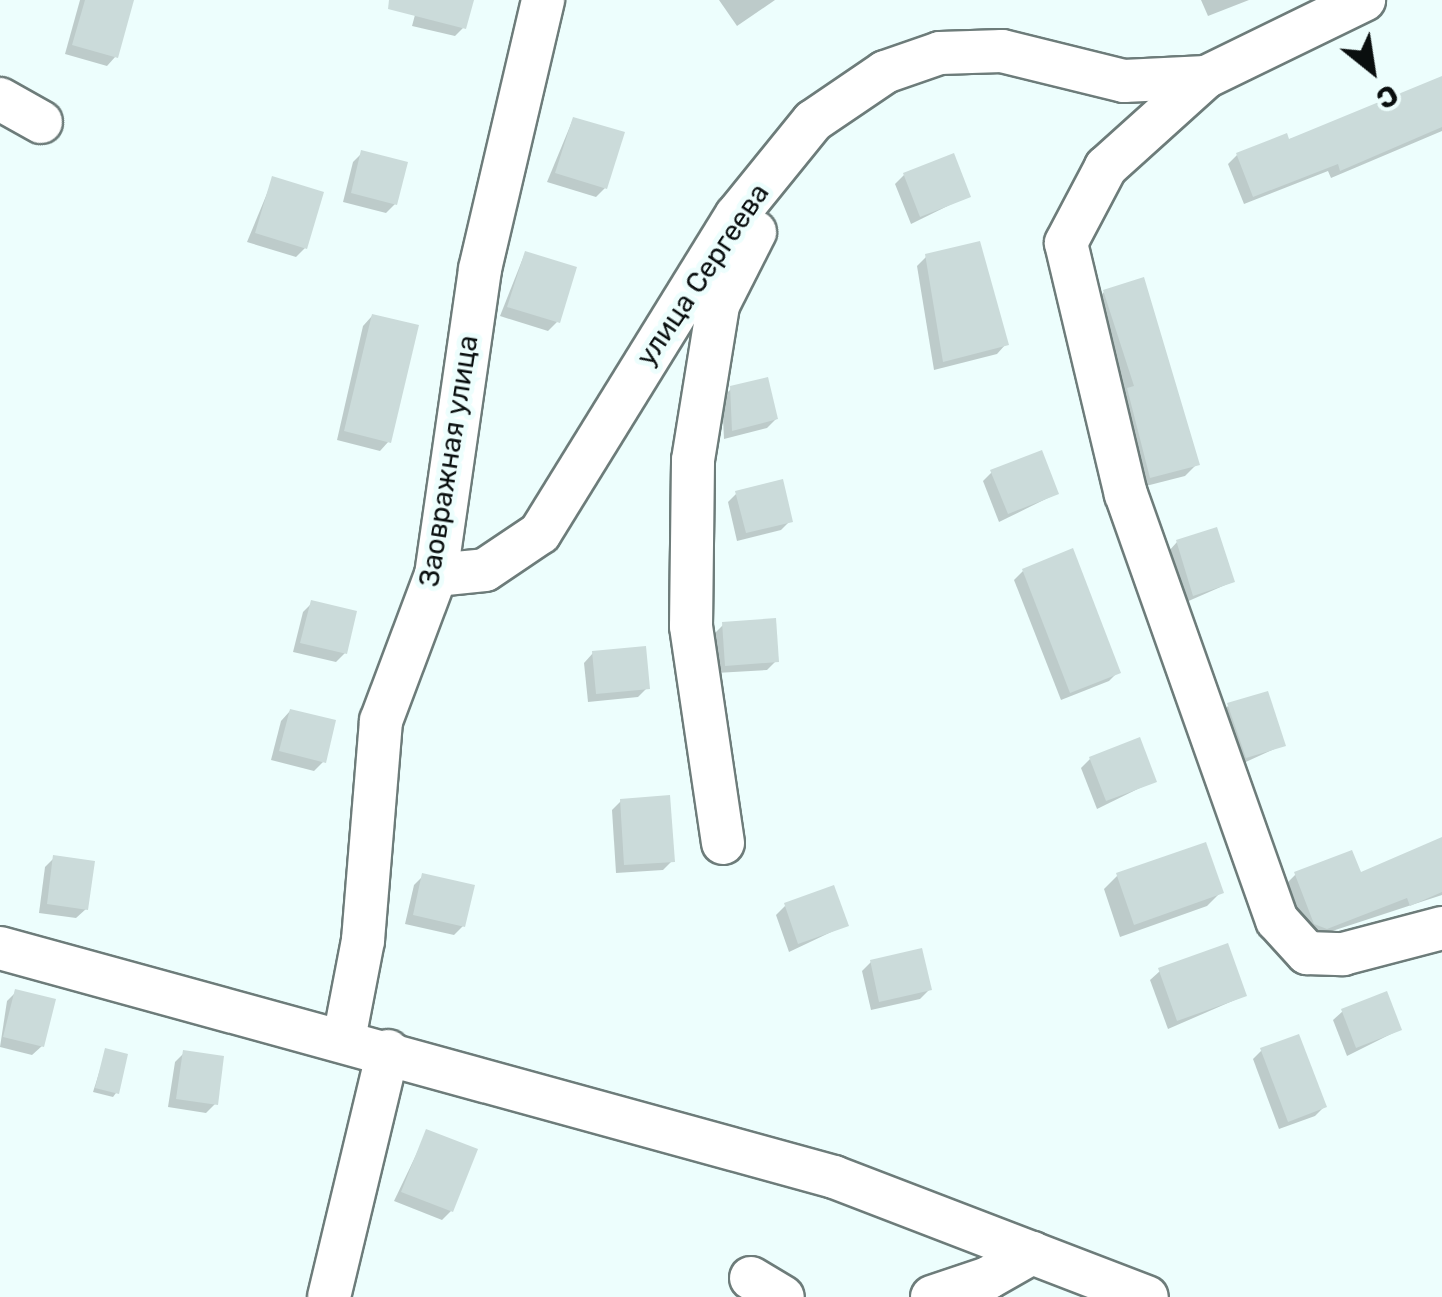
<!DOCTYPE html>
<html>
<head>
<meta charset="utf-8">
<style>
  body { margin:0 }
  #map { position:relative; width:1442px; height:1297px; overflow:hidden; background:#edfefd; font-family:Rubik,sans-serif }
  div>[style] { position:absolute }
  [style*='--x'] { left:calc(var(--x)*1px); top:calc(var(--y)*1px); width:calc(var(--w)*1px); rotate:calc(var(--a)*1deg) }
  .shadow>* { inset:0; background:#0003 }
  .building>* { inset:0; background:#cbdbda }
  .roads { filter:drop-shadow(2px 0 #6d7c7a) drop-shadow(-2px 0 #6d7c7a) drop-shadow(0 2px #6d7c7a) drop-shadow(0 -2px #6d7c7a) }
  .minor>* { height:42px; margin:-21px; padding:0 21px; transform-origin:21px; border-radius:21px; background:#fff }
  span { translate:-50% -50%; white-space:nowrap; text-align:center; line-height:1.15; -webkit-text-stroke:10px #edfefd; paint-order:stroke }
  .street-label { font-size:28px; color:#0a0f0f }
  .north { position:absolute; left:1322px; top:20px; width:100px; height:100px; -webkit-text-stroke:8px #edfefd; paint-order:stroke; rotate:150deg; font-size:28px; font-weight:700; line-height:40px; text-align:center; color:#0a0f0f }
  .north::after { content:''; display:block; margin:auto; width:35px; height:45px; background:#0a0f0f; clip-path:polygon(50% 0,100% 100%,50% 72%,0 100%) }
</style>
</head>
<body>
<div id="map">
  <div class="shadow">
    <i style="clip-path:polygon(80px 0,131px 0,116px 56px,107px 66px,65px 54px)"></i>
    <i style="clip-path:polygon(419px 0,471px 0,464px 27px,455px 36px,412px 26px)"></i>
    <i style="clip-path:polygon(719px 0,775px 0,737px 26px)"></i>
    <i style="clip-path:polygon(1201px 0,1249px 0,1208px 16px)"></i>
    <i style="clip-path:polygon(1442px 93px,1442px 131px,1331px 178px,1328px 171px,1244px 204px,1228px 164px,1237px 155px)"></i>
    <i style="clip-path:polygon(573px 119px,605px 188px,596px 197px,547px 182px)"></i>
    <i style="clip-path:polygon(362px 153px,395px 204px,386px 213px,343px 202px,353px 162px)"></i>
    <i style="clip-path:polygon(904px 175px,968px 196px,911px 224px,895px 184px)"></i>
    <i style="clip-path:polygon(273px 179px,305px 248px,296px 257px,247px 242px)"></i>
    <i style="clip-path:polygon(525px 253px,557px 322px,548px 331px,500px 316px)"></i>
    <i style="clip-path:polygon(926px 257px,1006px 344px,997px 354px,934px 370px,917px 266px)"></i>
    <i style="clip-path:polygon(1104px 292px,1197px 464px,1185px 476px,1138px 488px,1092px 304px)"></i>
    <i style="clip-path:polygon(372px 316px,389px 441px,380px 451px,337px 440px,363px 326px)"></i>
    <i style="clip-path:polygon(732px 388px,776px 419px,767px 428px,724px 439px,722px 398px)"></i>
    <i style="clip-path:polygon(992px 472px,1056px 494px,999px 522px,983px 481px)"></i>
    <i style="clip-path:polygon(737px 493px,790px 521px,781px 530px,737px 541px,728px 502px)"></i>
    <i style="clip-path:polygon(1177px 542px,1232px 582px,1184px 603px,1168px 552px)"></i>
    <i style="clip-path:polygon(1023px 571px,1118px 672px,1109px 681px,1061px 700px,1014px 580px)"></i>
    <i style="clip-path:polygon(312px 603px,345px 653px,336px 662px,293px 652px,303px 612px)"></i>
    <i style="clip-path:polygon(723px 625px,776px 661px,767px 670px,716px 673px,714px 634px)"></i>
    <i style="clip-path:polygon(593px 653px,647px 688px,638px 697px,588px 702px,584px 663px)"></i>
    <i style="clip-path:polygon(1228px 706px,1283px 745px,1237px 766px,1219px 715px)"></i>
    <i style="clip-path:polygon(290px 711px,323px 762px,314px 771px,271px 760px,281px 721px)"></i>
    <i style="clip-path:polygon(1090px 759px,1154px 781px,1097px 809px,1081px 768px)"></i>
    <i style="clip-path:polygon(621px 801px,672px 861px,663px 870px,616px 873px,612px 810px)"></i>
    <i style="clip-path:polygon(1442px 840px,1442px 895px,1317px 936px,1306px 932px,1287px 883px,1296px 874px,1360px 876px)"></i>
    <i style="clip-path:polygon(54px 858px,86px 909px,76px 918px,39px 913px,45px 867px)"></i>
    <i style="clip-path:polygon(1118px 875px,1221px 892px,1207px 906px,1120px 937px,1104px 889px)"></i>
    <i style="clip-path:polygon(423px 876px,463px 926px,454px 935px,405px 924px,414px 885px)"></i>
    <i style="clip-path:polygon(785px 906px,846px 925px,789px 952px,776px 915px)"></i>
    <i style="clip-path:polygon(871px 962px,929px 990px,920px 999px,871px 1010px,862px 971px)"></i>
    <i style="clip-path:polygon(1160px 971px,1244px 996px,1168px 1029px,1150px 980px)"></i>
    <i style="clip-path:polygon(16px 992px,42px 1046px,32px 1055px,0 1047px,7px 1001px)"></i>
    <i style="clip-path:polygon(1343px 1011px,1399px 1030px,1347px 1056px,1333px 1020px)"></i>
    <i style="clip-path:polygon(1262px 1050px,1324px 1107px,1315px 1116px,1279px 1129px,1253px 1059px)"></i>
    <i style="clip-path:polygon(106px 1051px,116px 1093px,113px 1097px,93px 1092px)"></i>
    <i style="clip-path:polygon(184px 1053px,215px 1104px,206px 1113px,168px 1107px,175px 1062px)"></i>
    <i style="clip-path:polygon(427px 1132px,451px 1211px,442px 1220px,394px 1201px)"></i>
  </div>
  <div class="building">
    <i style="clip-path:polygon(85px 0,134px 0,118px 58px,72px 45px)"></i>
    <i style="clip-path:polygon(389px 0,474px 0,466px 29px,388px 9px)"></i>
    <i style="clip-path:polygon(1442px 76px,1442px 127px,1340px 171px,1338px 164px,1253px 197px,1236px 153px,1287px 133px,1289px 139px)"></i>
    <i style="clip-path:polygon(573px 117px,625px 132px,607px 189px,555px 173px)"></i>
    <i style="clip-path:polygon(361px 150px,408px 162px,397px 205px,351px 193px)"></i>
    <i style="clip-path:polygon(954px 153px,971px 197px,920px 217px,903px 173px)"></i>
    <i style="clip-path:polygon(272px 176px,324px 192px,307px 249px,255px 233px)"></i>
    <i style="clip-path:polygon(980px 241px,1009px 345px,943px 362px,925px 254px)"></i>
    <i style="clip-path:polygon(525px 251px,577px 267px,560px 323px,507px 307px)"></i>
    <i style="clip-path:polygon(1144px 277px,1200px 465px,1150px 478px,1127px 388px,1134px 386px,1103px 290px)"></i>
    <i style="clip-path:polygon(372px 314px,419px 325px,391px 443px,344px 431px)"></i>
    <i style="clip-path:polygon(768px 377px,778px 419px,732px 431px,730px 386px)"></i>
    <i style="clip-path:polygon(1042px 450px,1059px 494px,1008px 514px,990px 470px)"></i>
    <i style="clip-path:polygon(783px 479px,793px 522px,746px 533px,735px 491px)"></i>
    <i style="clip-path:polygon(1217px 527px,1235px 582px,1193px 596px,1176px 540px)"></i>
    <i style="clip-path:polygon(1073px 548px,1121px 673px,1070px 693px,1022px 569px)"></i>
    <i style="clip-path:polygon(311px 600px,357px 611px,347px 654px,300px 643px)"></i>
    <i style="clip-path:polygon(776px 618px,779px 662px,725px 666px,722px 622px)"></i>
    <i style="clip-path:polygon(646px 646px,650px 689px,596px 694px,592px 651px)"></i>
    <i style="clip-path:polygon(1268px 691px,1286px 746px,1246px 758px,1227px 703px)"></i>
    <i style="clip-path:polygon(290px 709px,336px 720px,326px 763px,279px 751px)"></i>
    <i style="clip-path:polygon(1140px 737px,1157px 782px,1106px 801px,1089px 757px)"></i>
    <i style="clip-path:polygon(670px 795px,675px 862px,624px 865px,620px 799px)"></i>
    <i style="clip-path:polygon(1442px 837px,1442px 892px,1410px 906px,1407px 898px,1327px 929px,1314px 924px,1294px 872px,1352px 850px,1361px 872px)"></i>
    <i style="clip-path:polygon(1206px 842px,1224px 893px,1134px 925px,1116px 873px)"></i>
    <i style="clip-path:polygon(53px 855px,95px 861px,88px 910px,47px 904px)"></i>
    <i style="clip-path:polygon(422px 873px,475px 885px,465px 927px,413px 915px)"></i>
    <i style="clip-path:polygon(834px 885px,849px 926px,798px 944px,784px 903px)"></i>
    <i style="clip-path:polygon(1228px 943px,1247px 996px,1177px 1021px,1158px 968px)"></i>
    <i style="clip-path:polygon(922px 948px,932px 990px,879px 1002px,870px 960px)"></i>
    <i style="clip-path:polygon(15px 989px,56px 999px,44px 1047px,3px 1037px)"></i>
    <i style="clip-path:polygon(1387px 991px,1402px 1030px,1356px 1048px,1341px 1009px)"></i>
    <i style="clip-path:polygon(1299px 1034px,1327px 1107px,1288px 1122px,1260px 1048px)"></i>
    <i style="clip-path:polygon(105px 1048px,128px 1054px,119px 1094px,95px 1088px)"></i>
    <i style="clip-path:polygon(183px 1050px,224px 1056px,218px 1105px,176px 1099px)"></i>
    <i style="clip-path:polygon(426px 1129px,478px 1149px,453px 1212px,401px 1192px)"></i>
  </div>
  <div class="roads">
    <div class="minor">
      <i style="--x:1206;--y:77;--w:135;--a:138"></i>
      <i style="--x:1106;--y:167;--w:86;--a:117.8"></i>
      <i style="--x:1066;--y:243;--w:258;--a:76.6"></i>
      <i style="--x:1126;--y:494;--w:452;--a:70.5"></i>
      <i style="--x:1277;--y:920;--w:45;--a:47.7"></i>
      <i style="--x:1307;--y:953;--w:36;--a:2"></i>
      <i style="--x:1343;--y:954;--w:102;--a:-14.7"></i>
      <i style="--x:0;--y:99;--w:47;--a:29.3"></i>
      <i style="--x:436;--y:575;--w:49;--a:-5.8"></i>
      <i style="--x:485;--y:570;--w:66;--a:-33.9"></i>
      <i style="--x:540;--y:533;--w:373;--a:-58.3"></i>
      <i style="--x:736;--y:216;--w:122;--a:-51"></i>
      <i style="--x:813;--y:121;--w:87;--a:-34.2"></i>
      <i style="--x:885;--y:72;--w:58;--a:-19.1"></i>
      <i style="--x:940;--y:53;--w:62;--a:-1.8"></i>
      <i style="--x:1002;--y:51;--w:126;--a:13.8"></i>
      <i style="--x:1124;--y:81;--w:82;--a:-2.8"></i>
      <i style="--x:1206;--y:77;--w:176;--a:-26"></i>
      <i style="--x:723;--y:843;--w:219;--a:-98.4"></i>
      <i style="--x:691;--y:626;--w:166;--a:-89.3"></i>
      <i style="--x:693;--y:460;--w:157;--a:-80.8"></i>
      <i style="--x:718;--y:305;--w:82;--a:-63.1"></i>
      <i style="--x:0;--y:948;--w:865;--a:15.35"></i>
      <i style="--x:834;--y:1177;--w:335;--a:21"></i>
      <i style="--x:344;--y:1039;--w:101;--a:-79.1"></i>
      <i style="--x:363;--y:940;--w:220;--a:-85.3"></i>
      <i style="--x:381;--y:721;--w:156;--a:-69.4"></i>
      <i style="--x:436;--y:575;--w:309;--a:-81.8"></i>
      <i style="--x:480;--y:269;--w:276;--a:-76.8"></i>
      <i style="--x:751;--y:1278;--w:37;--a:31"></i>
      <i style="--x:329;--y:1297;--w:253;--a:-76.5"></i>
      <i style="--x:932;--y:1297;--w:59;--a:-18.7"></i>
      <i style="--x:988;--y:1278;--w:51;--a:-29.6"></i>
    </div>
  </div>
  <div class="street-label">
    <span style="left:703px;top:275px;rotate:-56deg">улица Сергеева</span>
    <span style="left:449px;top:461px;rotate:-81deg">Заовражная улица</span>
  </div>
  <div class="north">С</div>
</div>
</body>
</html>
